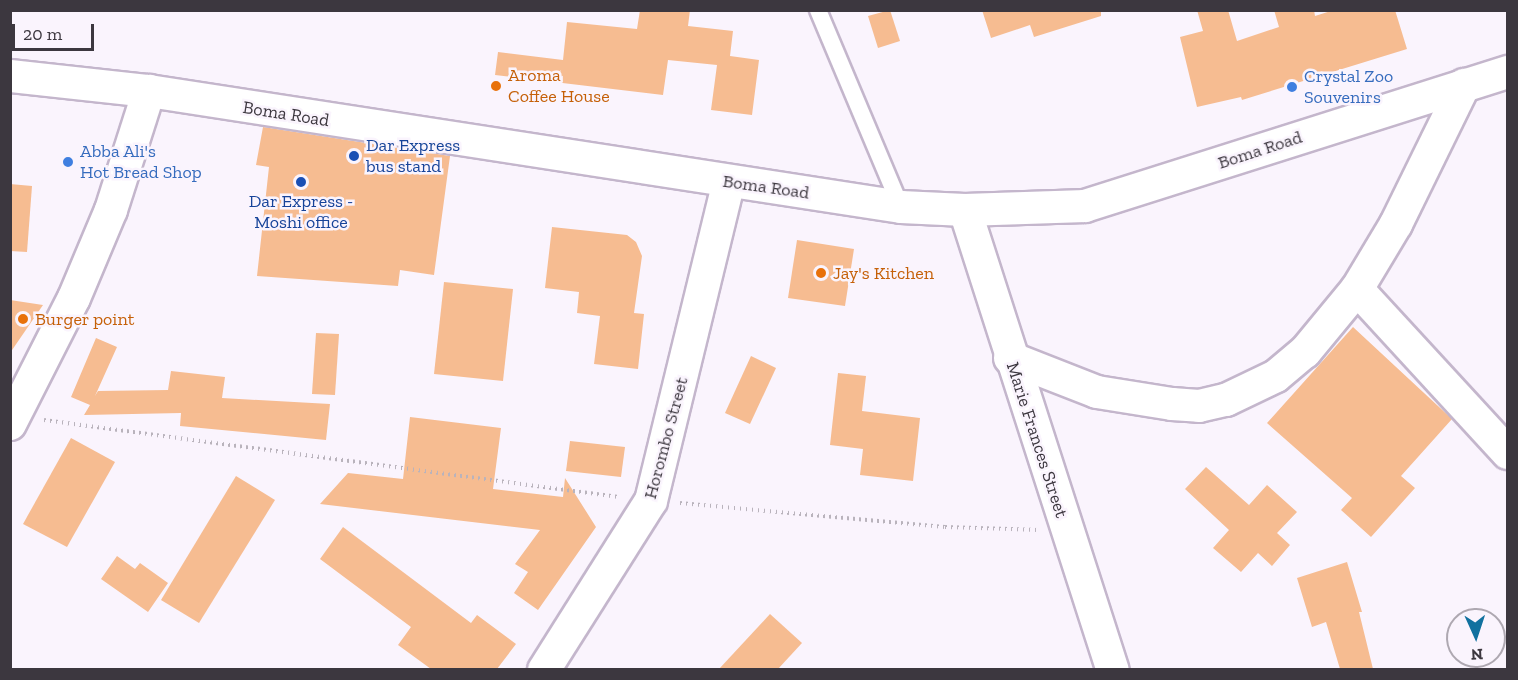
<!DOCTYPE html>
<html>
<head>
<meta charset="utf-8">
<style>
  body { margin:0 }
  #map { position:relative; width:1518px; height:680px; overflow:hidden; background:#faf4fd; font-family:"Zilla Slab",serif }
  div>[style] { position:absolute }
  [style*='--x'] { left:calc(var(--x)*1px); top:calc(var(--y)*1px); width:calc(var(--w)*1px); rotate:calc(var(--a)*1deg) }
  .building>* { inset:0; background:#f6bc91 }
  .path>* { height:4px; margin-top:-2px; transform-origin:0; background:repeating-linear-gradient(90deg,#b9b3bc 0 1.5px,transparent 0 6px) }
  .roads { filter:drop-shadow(2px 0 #c4b6cc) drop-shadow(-2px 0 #c4b6cc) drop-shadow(0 2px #c4b6cc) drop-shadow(0 -2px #c4b6cc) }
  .lane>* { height:16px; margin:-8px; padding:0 8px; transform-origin:8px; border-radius:8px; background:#fff }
  .street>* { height:32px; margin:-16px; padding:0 16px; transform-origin:16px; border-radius:16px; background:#fff }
  .dots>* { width:16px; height:16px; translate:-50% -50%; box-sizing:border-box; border:3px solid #faf4fd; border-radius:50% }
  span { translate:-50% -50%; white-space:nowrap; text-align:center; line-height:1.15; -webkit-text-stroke:5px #faf4fd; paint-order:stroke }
  .food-label { font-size:18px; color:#c56008 }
  .left { translate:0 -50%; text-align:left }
  .shop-label { font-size:18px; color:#366cbe }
  .street-label { font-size:18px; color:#3c373f }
  .transit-label { font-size:18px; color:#164399 }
  .frame { position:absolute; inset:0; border:12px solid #3c373f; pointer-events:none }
  .north { position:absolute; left:1446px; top:608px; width:60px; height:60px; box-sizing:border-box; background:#faf4fd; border:2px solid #aea8b1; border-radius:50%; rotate:177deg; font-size:16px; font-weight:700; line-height:24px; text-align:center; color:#3c373f }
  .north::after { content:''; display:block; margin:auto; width:21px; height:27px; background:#11719f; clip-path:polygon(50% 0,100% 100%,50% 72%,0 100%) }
  .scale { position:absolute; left:12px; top:24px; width:82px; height:27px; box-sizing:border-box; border:3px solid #3c373f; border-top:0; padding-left:8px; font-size:18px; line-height:21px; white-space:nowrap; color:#3c373f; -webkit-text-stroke:4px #faf4fd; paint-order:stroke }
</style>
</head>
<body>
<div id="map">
  <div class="building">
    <i style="clip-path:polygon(640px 10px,690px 10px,688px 26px,733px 31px,730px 56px,759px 60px,752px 115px,711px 110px,717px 65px,668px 60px,663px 95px,495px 75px,498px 52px,563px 60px,567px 22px,637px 29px)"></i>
    <i style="clip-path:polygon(890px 10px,900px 41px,878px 48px,868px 16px)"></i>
    <i style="clip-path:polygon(982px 10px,1101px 10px,1101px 16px,1034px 37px,1030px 25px,991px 38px)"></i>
    <i style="clip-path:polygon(1197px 10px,1228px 10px,1237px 41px,1279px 27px,1274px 10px,1314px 10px,1315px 16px,1334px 10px,1395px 10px,1407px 49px,1242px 100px,1241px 97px,1197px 107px,1180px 37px,1203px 31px)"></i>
    <i style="clip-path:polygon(263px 127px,450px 156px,434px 275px,400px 270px,398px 286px,257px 276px,269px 167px,256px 165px)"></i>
    <i style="clip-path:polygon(10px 184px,32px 186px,27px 252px,10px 251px)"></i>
    <i style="clip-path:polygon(552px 227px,627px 235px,636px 242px,642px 256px,634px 313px,644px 314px,638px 369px,594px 364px,600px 316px,577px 313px,579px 292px,545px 288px)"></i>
    <i style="clip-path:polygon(797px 240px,854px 249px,845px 306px,788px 298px)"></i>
    <i style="clip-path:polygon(444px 282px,513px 289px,503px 381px,434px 374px)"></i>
    <i style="clip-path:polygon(10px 300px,43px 305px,10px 353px)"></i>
    <i style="clip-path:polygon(1353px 327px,1452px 419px,1401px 476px,1415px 488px,1371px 537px,1341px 510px,1352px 498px,1267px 423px)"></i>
    <i style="clip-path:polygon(316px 333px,339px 334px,335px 395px,312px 394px)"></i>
    <i style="clip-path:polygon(96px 338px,117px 347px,95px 396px,98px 391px,168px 390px,171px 371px,225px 377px,222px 398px,330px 404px,326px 440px,180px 426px,181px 413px,84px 415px,90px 405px,71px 397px)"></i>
    <i style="clip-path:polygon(751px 356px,776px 368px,750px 424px,725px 413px)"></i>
    <i style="clip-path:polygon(838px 373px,866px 376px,862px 411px,920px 418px,913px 481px,860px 475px,863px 449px,830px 445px)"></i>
    <i style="clip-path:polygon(410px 417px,501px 428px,493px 489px,563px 497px,565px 478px,596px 527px,538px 610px,514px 593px,528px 572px,515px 564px,540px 530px,320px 504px,348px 473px,403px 479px)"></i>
    <i style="clip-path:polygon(71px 438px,115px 462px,67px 547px,23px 524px)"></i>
    <i style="clip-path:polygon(570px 441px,625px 447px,621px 477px,566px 471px)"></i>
    <i style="clip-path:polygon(1206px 467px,1249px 505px,1267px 485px,1297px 512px,1277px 533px,1290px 545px,1272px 566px,1258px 553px,1241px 572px,1213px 548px,1229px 530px,1185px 489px)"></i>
    <i style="clip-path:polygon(236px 476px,275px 500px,199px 623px,161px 600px)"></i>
    <i style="clip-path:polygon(343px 527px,471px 623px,477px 615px,516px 644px,497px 669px,431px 669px,398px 645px,411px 627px,320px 559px)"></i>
    <i style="clip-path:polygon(117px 556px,135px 569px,140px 563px,168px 583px,148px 612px,101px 579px)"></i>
    <i style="clip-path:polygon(1347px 562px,1362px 612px,1359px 612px,1373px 669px,1340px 669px,1326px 622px,1312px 627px,1297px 578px)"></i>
    <i style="clip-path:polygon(770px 614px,802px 643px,778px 669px,719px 669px)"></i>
  </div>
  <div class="path">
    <i style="--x:44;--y:420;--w:580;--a:7.63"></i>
    <i style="--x:680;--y:503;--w:266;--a:5.2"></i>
    <i style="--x:945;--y:527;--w:93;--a:1.8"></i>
  </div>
  <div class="roads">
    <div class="lane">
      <i style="--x:818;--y:10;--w:214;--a:67.2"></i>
    </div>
    <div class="street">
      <i style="--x:10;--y:76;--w:140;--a:6.2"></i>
      <i style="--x:149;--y:91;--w:761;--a:8.77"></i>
      <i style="--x:901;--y:207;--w:64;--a:2.7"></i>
      <i style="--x:965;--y:210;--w:120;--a:-1.9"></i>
      <i style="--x:1085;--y:206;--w:444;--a:-17.6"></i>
      <i style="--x:965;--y:210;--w:483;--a:72.2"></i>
      <i style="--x:1357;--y:289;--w:223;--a:47.4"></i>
      <i style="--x:1010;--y:358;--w:93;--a:21.3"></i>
      <i style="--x:1097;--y:392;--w:76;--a:9.1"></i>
      <i style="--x:1172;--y:404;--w:27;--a:4"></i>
      <i style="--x:1199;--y:406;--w:28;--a:-13"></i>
      <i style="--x:1226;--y:400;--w:55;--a:-25.6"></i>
      <i style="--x:1276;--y:376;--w:38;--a:-40"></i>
      <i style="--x:1305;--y:352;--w:82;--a:-50.5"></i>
      <i style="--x:1357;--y:289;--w:76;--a:-59"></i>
      <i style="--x:1396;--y:224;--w:155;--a:-63.9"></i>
      <i style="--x:10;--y:424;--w:141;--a:-63.1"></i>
      <i style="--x:74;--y:298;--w:95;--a:-67.2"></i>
      <i style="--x:111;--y:210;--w:125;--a:-72.3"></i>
      <i style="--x:544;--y:670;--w:200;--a:-57.7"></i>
      <i style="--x:651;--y:501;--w:329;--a:-76.3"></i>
    </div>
  </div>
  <div class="dots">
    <i style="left:496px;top:86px;background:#e8710a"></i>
    <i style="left:1292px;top:87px;background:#3f7fe0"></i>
    <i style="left:354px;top:156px;background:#1a4fb4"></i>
    <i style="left:68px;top:162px;background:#3f7fe0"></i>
    <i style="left:301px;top:182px;background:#1a4fb4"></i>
    <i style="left:821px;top:273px;background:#e8710a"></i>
    <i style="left:23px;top:319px;background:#e8710a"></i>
  </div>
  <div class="food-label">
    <span class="left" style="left:508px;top:86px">Aroma<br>Coffee House</span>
    <span class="left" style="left:833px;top:273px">Jay's Kitchen</span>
    <span class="left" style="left:35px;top:319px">Burger point</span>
  </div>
  <div class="shop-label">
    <span class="left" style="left:1304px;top:87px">Crystal Zoo<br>Souvenirs</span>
    <span class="left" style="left:80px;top:162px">Abba Ali's<br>Hot Bread Shop</span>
  </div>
  <div class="street-label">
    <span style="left:286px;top:114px;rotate:9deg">Boma Road</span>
    <span style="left:1260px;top:150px;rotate:-18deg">Boma Road</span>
    <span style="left:766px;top:187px;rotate:8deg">Boma Road</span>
    <span style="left:666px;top:438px;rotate:-75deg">Horombo Street</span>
    <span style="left:1037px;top:440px;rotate:72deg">Marie Frances Street</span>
  </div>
  <div class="transit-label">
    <span class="left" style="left:366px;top:156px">Dar Express<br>bus stand</span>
    <span style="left:301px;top:212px">Dar Express -<br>Moshi office</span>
  </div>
  <div class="frame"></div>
  <div class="north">N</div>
  <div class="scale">20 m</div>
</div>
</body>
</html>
